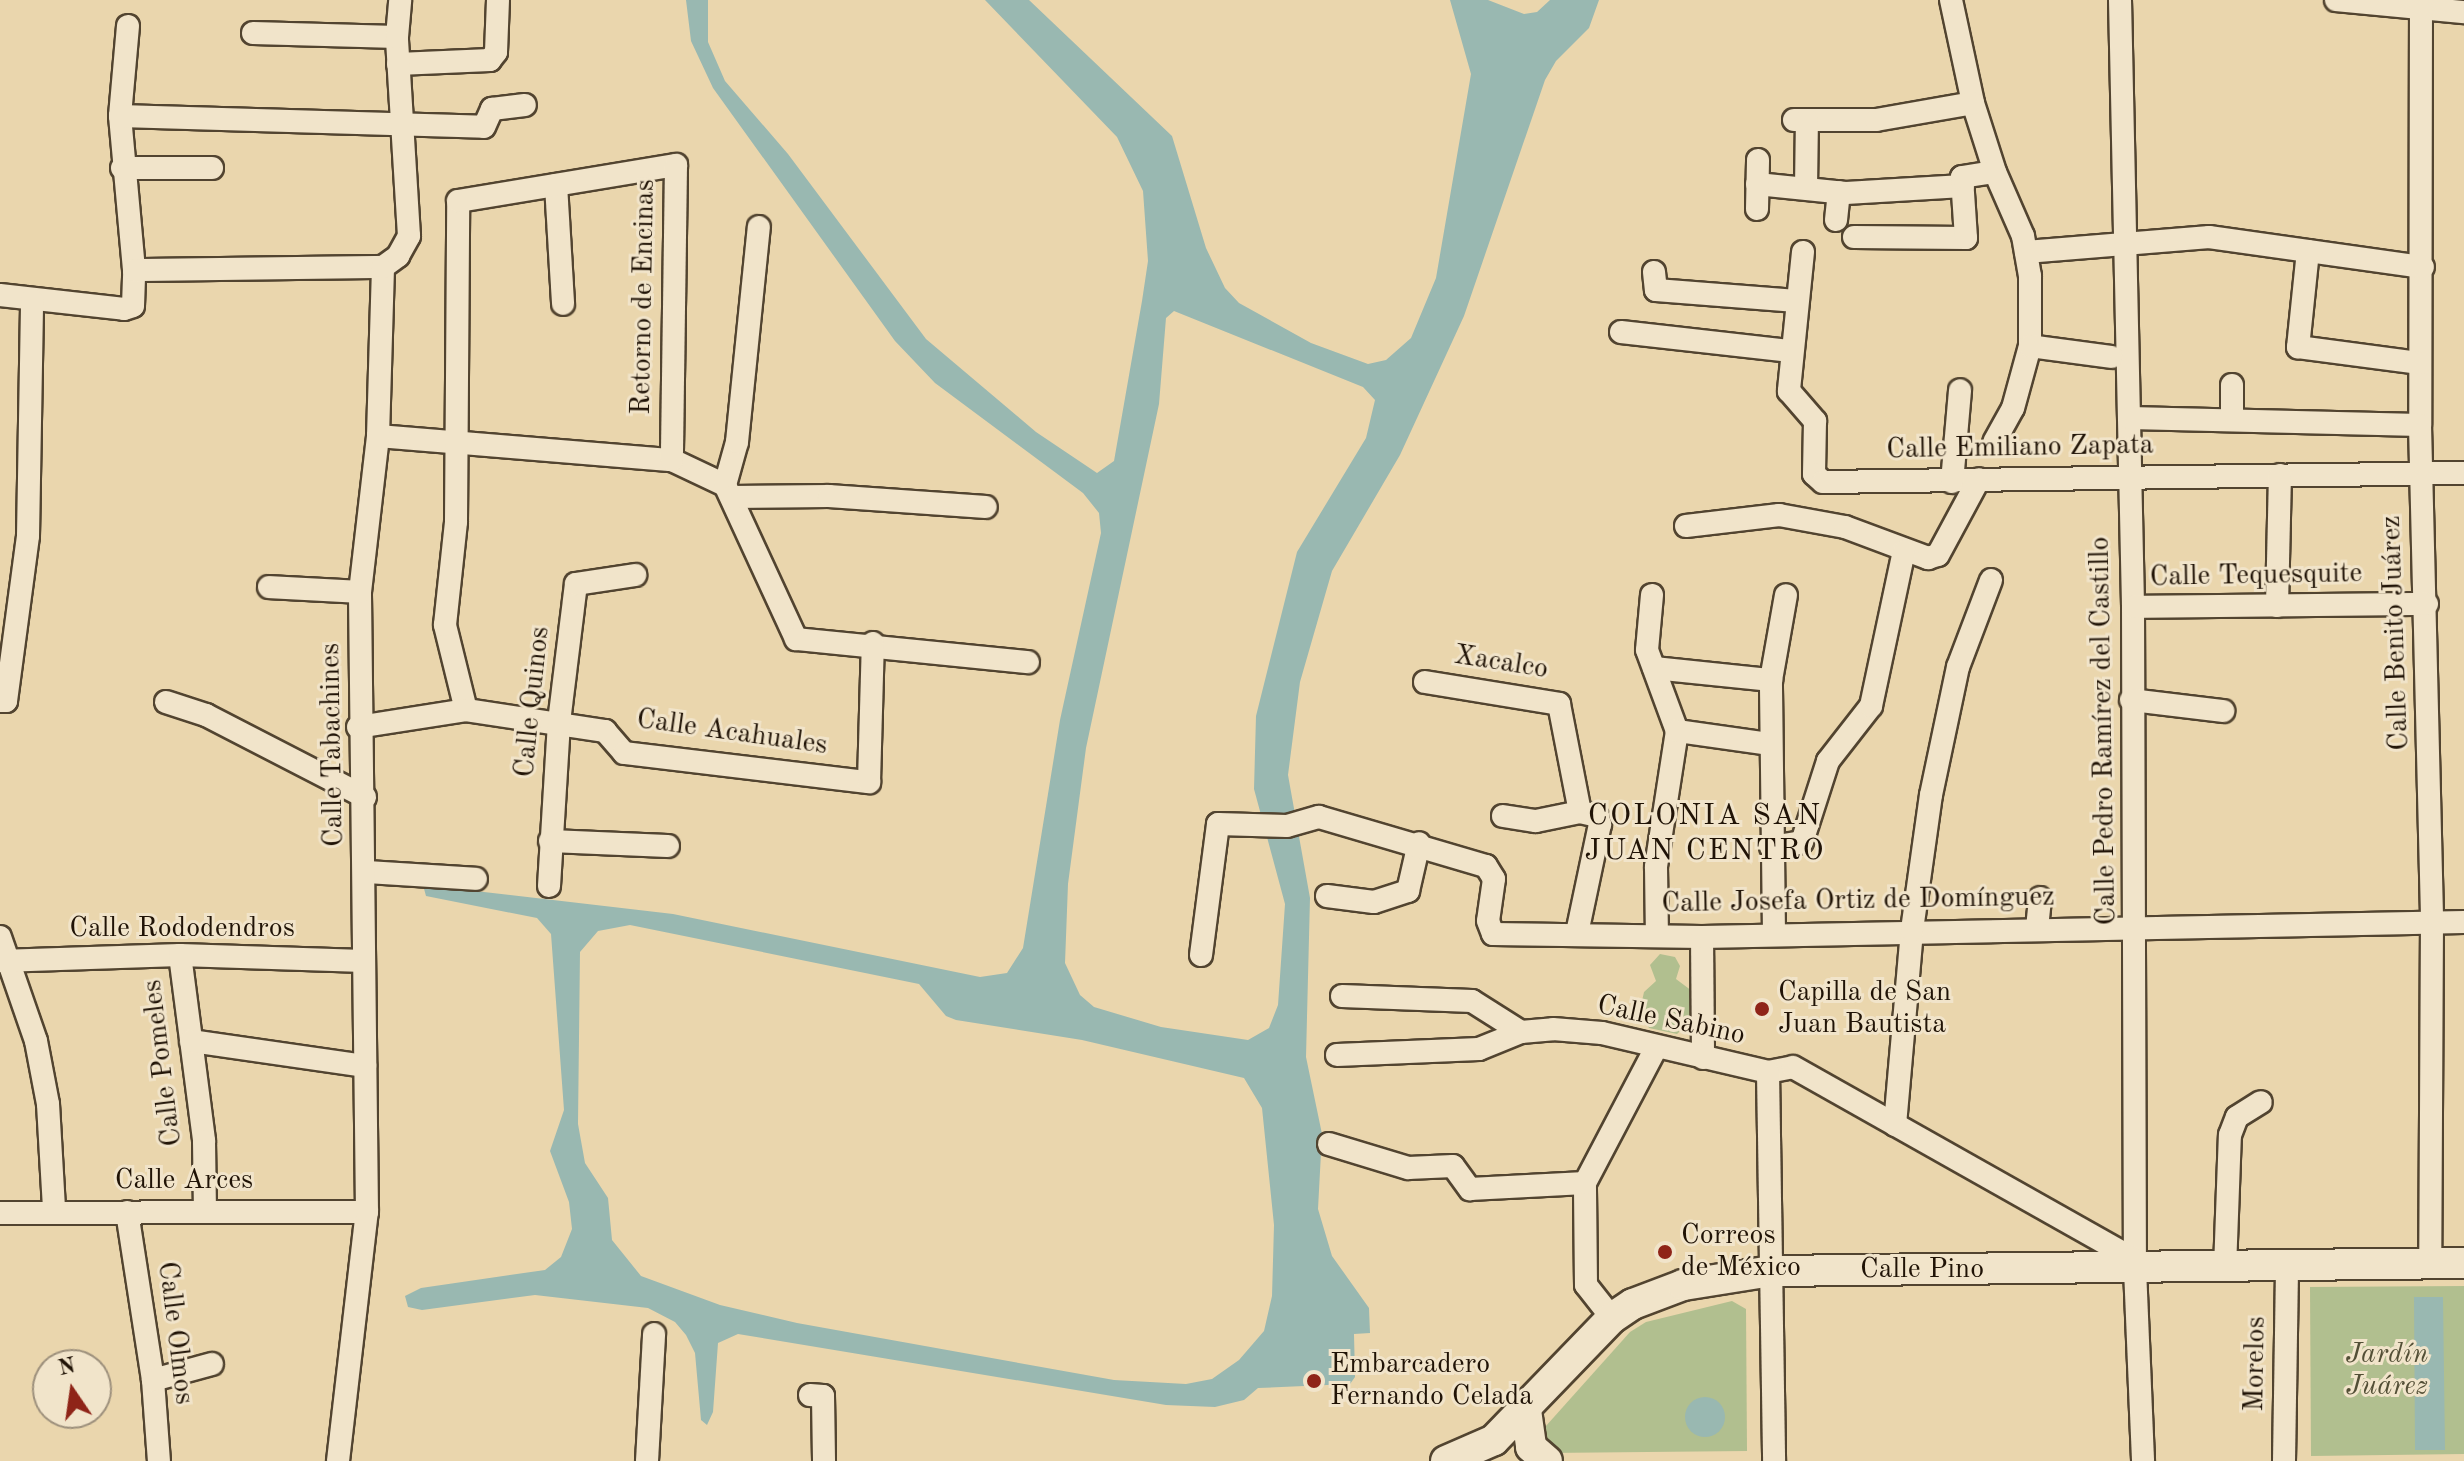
<!DOCTYPE html>
<html>
<head>
<meta charset="utf-8">
<style>
  body { margin:0 }
  #map { position:relative; width:2464px; height:1461px; overflow:hidden; background:#ead6ad; font-family:"Old Standard TT",serif }
  div>[style] { position:absolute }
  [style*='--x'] { left:calc(var(--x)*1px); top:calc(var(--y)*1px); width:calc(var(--w)*1px); rotate:calc(var(--a)*1deg) }
  .green>* { inset:0; background:#b1bf8f }
  .water>* { inset:0; background:#99b8b1 }
  .round { border-radius:50% }
  .roads { filter:drop-shadow(2px 0 #524430) drop-shadow(-2px 0 #524430) drop-shadow(0 2px #524430) drop-shadow(0 -2px #524430) }
  .street>* { height:22px; margin:-11px; padding:0 11px; transform-origin:11px; border-radius:11px; background:#f1e4ca }
  .secondary>* { height:30px; margin:-15px; padding:0 15px; transform-origin:15px; border-radius:15px; background:#f1e4ca }
  .dots>* { width:22px; height:22px; translate:-50% -50%; box-sizing:border-box; border:4px solid #f1e4ca; border-radius:50% }
  span { translate:-50% -50%; white-space:nowrap; text-align:center; line-height:1.15; -webkit-text-stroke:6px #f1e4ca; paint-order:stroke }
  .street-label { font-size:28px; color:#201306 }
  .poi-label { font-size:28px; color:#201306 }
  .left { translate:0 -50%; text-align:left }
  .park-label { font-size:28px; color:#534f36; font-style:italic }
  .neighbourhood-label { font-size:30px; color:#201306; letter-spacing:2px }
  .north { position:absolute; left:32px; top:1349px; width:80px; height:80px; box-sizing:border-box; background:#f1e4ca; border:2px solid #9d907c; border-radius:50%; rotate:347deg; font-size:22px; font-weight:700; line-height:32px; text-align:center; color:#201306 }
  .north::after { content:''; display:block; margin:auto; width:28px; height:36px; background:#8f2418; clip-path:polygon(50% 0,100% 100%,50% 72%,0 100%) }
</style>
</head>
<body>
<div id="map">
  <div class="green">
    <i style="clip-path:polygon(1660px 954px,1675px 957px,1680px 966px,1676px 979px,1692px 991px,1696px 1016px,1677px 1034px,1649px 1028px,1640px 1010px,1644px 992px,1656px 981px,1650px 965px)"></i>
    <i style="clip-path:polygon(2464px 1286px,2464px 1454px,2311px 1456px,2310px 1287px)"></i>
    <i style="clip-path:polygon(1732px 1301px,1746px 1309px,1747px 1451px,1547px 1453px,1537px 1436px,1630px 1332px,1646px 1322px)"></i>
  </div>
  <div class="water">
    <i style="clip-path:polygon(evenodd,686px 0,708px 0,708px 42px,725px 81px,788px 154px,926px 339px,1036px 432px,1097px 473px,1114px 461px,1142px 301px,1148px 261px,1143px 191px,1117px 137px,985px 0,1029px 0,1172px 136px,1206px 248px,1225px 288px,1239px 303px,1311px 343px,1368px 364px,1386px 360px,1411px 338px,1436px 278px,1471px 74px,1450px 0,1488px 0,1524px 14px,1537px 12px,1550px 0,1599px 0,1589px 28px,1556px 61px,1545px 80px,1464px 316px,1400px 455px,1332px 571px,1300px 682px,1288px 775px,1310px 898px,1306px 1057px,1322px 1134px,1318px 1209px,1332px 1256px,1369px 1308px,1370px 1333px,1354px 1334px,1355px 1377px,1350px 1384px,1258px 1388px,1244px 1400px,1215px 1407px,1166px 1405px,738px 1334px,718px 1343px,713px 1412px,707px 1425px,701px 1420px,695px 1353px,686px 1335px,675px 1322px,648px 1308px,535px 1295px,422px 1310px,408px 1307px,405px 1296px,421px 1288px,545px 1270px,561px 1257px,572px 1229px,569px 1202px,550px 1151px,564px 1110px,551px 934px,537px 918px,426px 896px,423px 885px,673px 914px,980px 977px,1007px 973px,1023px 948px,1060px 720px,1101px 533px,1099px 513px,1083px 493px,935px 383px,895px 341px,713px 88px,691px 41px,686px 0,1174px 311px,1363px 387px,1375px 400px,1366px 438px,1297px 552px,1256px 716px,1254px 789px,1285px 904px,1278px 1005px,1269px 1028px,1248px 1040px,1161px 1027px,1094px 1007px,1080px 995px,1065px 963px,1068px 884px,1086px 748px,1159px 404px,1166px 318px,1174px 311px,686px 0,630px 925px,919px 984px,946px 1016px,956px 1020px,1082px 1040px,1244px 1078px,1262px 1108px,1274px 1225px,1272px 1296px,1264px 1331px,1239px 1360px,1212px 1379px,1186px 1384px,1114px 1380px,797px 1323px,720px 1305px,641px 1276px,612px 1240px,608px 1198px,585px 1163px,578px 1124px,580px 952px,598px 931px,630px 925px)"></i>
    <i style="clip-path:polygon(2414px 1297px,2443px 1297px,2445px 1450px,2415px 1450px)"></i>
    <i class="round" style="left:1685px;top:1397px;width:40px;height:40px"></i>
  </div>
  <div class="roads">
    <div class="street">
      <i style="--x:1951;--y:0;--w:105;--a:77.9"></i>
      <i style="--x:1973;--y:103;--w:72;--a:72.3"></i>
      <i style="--x:1995;--y:172;--w:70;--a:66.4"></i>
      <i style="--x:2023;--y:236;--w:41;--a:80.1"></i>
      <i style="--x:2030;--y:276;--w:70;--a:90"></i>
      <i style="--x:2030;--y:346;--w:64;--a:105.3"></i>
      <i style="--x:2013;--y:408;--w:39;--a:119"></i>
      <i style="--x:2120;--y:0;--w:607;--a:88.77"></i>
      <i style="--x:2133;--y:607;--w:662;--a:89.83"></i>
      <i style="--x:2135;--y:1269;--w:192;--a:87.6"></i>
      <i style="--x:2336;--y:0;--w:129;--a:5.4"></i>
      <i style="--x:2421;--y:0;--w:425;--a:90.1"></i>
      <i style="--x:2420;--y:425;--w:497;--a:88.6"></i>
      <i style="--x:2432;--y:922;--w:343;--a:90.3"></i>
      <i style="--x:128;--y:26;--w:90;--a:95.1"></i>
      <i style="--x:120;--y:116;--w:155;--a:84.8"></i>
      <i style="--x:253;--y:33;--w:144;--a:1.6"></i>
      <i style="--x:398;--y:64;--w:92;--a:-2.5"></i>
      <i style="--x:490;--y:60;--w:10;--a:-53"></i>
      <i style="--x:496;--y:52;--w:52;--a:-87.8"></i>
      <i style="--x:120;--y:116;--w:364;--a:1.7"></i>
      <i style="--x:484;--y:127;--w:20;--a:-66"></i>
      <i style="--x:492;--y:109;--w:33;--a:-7"></i>
      <i style="--x:1794;--y:120;--w:82;--a:0"></i>
      <i style="--x:1876;--y:120;--w:98;--a:-9.9"></i>
      <i style="--x:122;--y:168;--w:90;--a:0"></i>
      <i style="--x:1757;--y:184;--w:89;--a:5.8"></i>
      <i style="--x:1846;--y:193;--w:117;--a:-3.4"></i>
      <i style="--x:556;--y:185;--w:119;--a:86.6"></i>
      <i style="--x:1806;--y:188;--w:68;--a:-89.2"></i>
      <i style="--x:1757;--y:209;--w:49;--a:-88.8"></i>
      <i style="--x:1836;--y:220;--w:28;--a:-84"></i>
      <i style="--x:1854;--y:237;--w:112;--a:0.5"></i>
      <i style="--x:1966;--y:238;--w:61;--a:-93.8"></i>
      <i style="--x:1962;--y:177;--w:33;--a:-9"></i>
      <i style="--x:2308;--y:251;--w:97;--a:95.9"></i>
      <i style="--x:2298;--y:347;--w:123;--a:7.5"></i>
      <i style="--x:1803;--y:252;--w:140;--a:95.8"></i>
      <i style="--x:1789;--y:391;--w:40;--a:49"></i>
      <i style="--x:1815;--y:421;--w:53;--a:91.1"></i>
      <i style="--x:1814;--y:474;--w:12;--a:42"></i>
      <i style="--x:1823;--y:482;--w:641;--a:-0.8"></i>
      <i style="--x:2026;--y:252;--w:184;--a:-4.7"></i>
      <i style="--x:2209;--y:237;--w:216;--a:8"></i>
      <i style="--x:1654;--y:272;--w:18;--a:84"></i>
      <i style="--x:1656;--y:290;--w:141;--a:4.5"></i>
      <i style="--x:0;--y:295;--w:125;--a:6.4"></i>
      <i style="--x:124;--y:309;--w:9;--a:-18"></i>
      <i style="--x:133;--y:306;--w:36;--a:-88"></i>
      <i style="--x:134;--y:270;--w:249;--a:-0.7"></i>
      <i style="--x:1621;--y:332;--w:171;--a:6.4"></i>
      <i style="--x:2030;--y:346;--w:82;--a:7.7"></i>
      <i style="--x:2232;--y:385;--w:35;--a:90"></i>
      <i style="--x:2130;--y:418;--w:290;--a:1.4"></i>
      <i style="--x:378;--y:436;--w:295;--a:4.7"></i>
      <i style="--x:672;--y:460;--w:59;--a:25.3"></i>
      <i style="--x:725;--y:485;--w:170;--a:65.2"></i>
      <i style="--x:796;--y:639;--w:233;--a:5.7"></i>
      <i style="--x:1952;--y:482;--w:92;--a:-85"></i>
      <i style="--x:725;--y:485;--w:45;--a:-74.4"></i>
      <i style="--x:737;--y:442;--w:216;--a:-84.2"></i>
      <i style="--x:732;--y:497;--w:97;--a:-0.6"></i>
      <i style="--x:829;--y:496;--w:157;--a:4"></i>
      <i style="--x:1686;--y:526;--w:94;--a:-6.7"></i>
      <i style="--x:1779;--y:515;--w:67;--a:10.3"></i>
      <i style="--x:1845;--y:527;--w:89;--a:20.5"></i>
      <i style="--x:1928;--y:558;--w:10;--a:-17"></i>
      <i style="--x:1938;--y:555;--w:86;--a:-61.7"></i>
      <i style="--x:269;--y:587;--w:91;--a:3.1"></i>
      <i style="--x:1652;--y:595;--w:55;--a:95.2"></i>
      <i style="--x:1647;--y:650;--w:86;--a:69.7"></i>
      <i style="--x:1677;--y:731;--w:138;--a:98.8"></i>
      <i style="--x:1656;--y:867;--w:68;--a:89.2"></i>
      <i style="--x:2277;--y:606;--w:131;--a:-88.7"></i>
      <i style="--x:2133;--y:607;--w:294;--a:-0.6"></i>
      <i style="--x:1654;--y:668;--w:118;--a:5.9"></i>
      <i style="--x:1425;--y:682;--w:136;--a:9.3"></i>
      <i style="--x:1559;--y:704;--w:110;--a:79"></i>
      <i style="--x:1580;--y:812;--w:17;--a:13"></i>
      <i style="--x:1597;--y:816;--w:9;--a:69"></i>
      <i style="--x:1600;--y:824;--w:111;--a:101.9"></i>
      <i style="--x:2131;--y:700;--w:93;--a:6.8"></i>
      <i style="--x:0;--y:701;--w:6;--a:0"></i>
      <i style="--x:6;--y:701;--w:166;--a:-82.4"></i>
      <i style="--x:28;--y:536;--w:236;--a:-89"></i>
      <i style="--x:166;--y:702;--w:42;--a:18"></i>
      <i style="--x:206;--y:715;--w:179;--a:27.3"></i>
      <i style="--x:466;--y:710;--w:88;--a:-103.9"></i>
      <i style="--x:445;--y:625;--w:104;--a:-83.9"></i>
      <i style="--x:456;--y:522;--w:321;--a:-89.6"></i>
      <i style="--x:458;--y:201;--w:221;--a:-9.4"></i>
      <i style="--x:676;--y:165;--w:295;--a:90.8"></i>
      <i style="--x:358;--y:727;--w:109;--a:-8.9"></i>
      <i style="--x:466;--y:710;--w:141;--a:8.6"></i>
      <i style="--x:605;--y:731;--w:29;--a:49"></i>
      <i style="--x:624;--y:753;--w:247;--a:6.8"></i>
      <i style="--x:869;--y:782;--w:139;--a:-88.4"></i>
      <i style="--x:1677;--y:731;--w:94;--a:8"></i>
      <i style="--x:1503;--y:816;--w:33;--a:9"></i>
      <i style="--x:1536;--y:821;--w:45;--a:-11.6"></i>
      <i style="--x:550;--y:841;--w:118;--a:2.4"></i>
      <i style="--x:1771;--y:847;--w:31;--a:-9"></i>
      <i style="--x:1802;--y:842;--w:85;--a:-72.2"></i>
      <i style="--x:1828;--y:761;--w:70;--a:-52"></i>
      <i style="--x:1871;--y:706;--w:158;--a:-78"></i>
      <i style="--x:366;--y:872;--w:110;--a:3.6"></i>
      <i style="--x:549;--y:886;--w:164;--a:-86.5"></i>
      <i style="--x:559;--y:722;--w:139;--a:-83"></i>
      <i style="--x:576;--y:584;--w:60;--a:-8.7"></i>
      <i style="--x:1327;--y:896;--w:47;--a:7.3"></i>
      <i style="--x:1374;--y:902;--w:36;--a:-18"></i>
      <i style="--x:1408;--y:891;--w:49;--a:-77.1"></i>
      <i style="--x:2037;--y:928;--w:30;--a:-84"></i>
      <i style="--x:1774;--y:933;--w:253;--a:-90.7"></i>
      <i style="--x:1771;--y:680;--w:86;--a:-80"></i>
      <i style="--x:0;--y:937;--w:110;--a:70.9"></i>
      <i style="--x:36;--y:1041;--w:64;--a:79.2"></i>
      <i style="--x:48;--y:1104;--w:105;--a:86.7"></i>
      <i style="--x:1702;--y:937;--w:121;--a:89.5"></i>
      <i style="--x:180;--y:955;--w:188;--a:82.6"></i>
      <i style="--x:204;--y:1141;--w:71;--a:89.2"></i>
      <i style="--x:1201;--y:955;--w:132;--a:-82.6"></i>
      <i style="--x:1218;--y:824;--w:69;--a:1.7"></i>
      <i style="--x:1287;--y:826;--w:33;--a:-16"></i>
      <i style="--x:1319;--y:817;--w:174;--a:16.4"></i>
      <i style="--x:1486;--y:866;--w:15;--a:58"></i>
      <i style="--x:1494;--y:879;--w:42;--a:98.1"></i>
      <i style="--x:1488;--y:921;--w:14;--a:69"></i>
      <i style="--x:1493;--y:934;--w:209;--a:0.8"></i>
      <i style="--x:1702;--y:937;--w:762;--a:-1.13"></i>
      <i style="--x:0;--y:961;--w:180;--a:-1.9"></i>
      <i style="--x:180;--y:955;--w:184;--a:1.9"></i>
      <i style="--x:1342;--y:996;--w:130;--a:2.2"></i>
      <i style="--x:1472;--y:1001;--w:58;--a:32.3"></i>
      <i style="--x:191;--y:1041;--w:176;--a:8.2"></i>
      <i style="--x:1337;--y:1055;--w:142;--a:-2.4"></i>
      <i style="--x:1479;--y:1049;--w:45;--a:-22"></i>
      <i style="--x:1521;--y:1032;--w:32;--a:-5"></i>
      <i style="--x:1553;--y:1029;--w:49;--a:4.7"></i>
      <i style="--x:1602;--y:1033;--w:171;--a:13.2"></i>
      <i style="--x:1768;--y:1072;--w:25;--a:-11"></i>
      <i style="--x:1793;--y:1067;--w:394;--a:29.4"></i>
      <i style="--x:1768;--y:1072;--w:389;--a:89.1"></i>
      <i style="--x:1895;--y:1125;--w:196;--a:-85"></i>
      <i style="--x:1912;--y:930;--w:136;--a:-82"></i>
      <i style="--x:1931;--y:795;--w:131;--a:-78.1"></i>
      <i style="--x:1958;--y:667;--w:93;--a:-69.2"></i>
      <i style="--x:1329;--y:1144;--w:83;--a:16.9"></i>
      <i style="--x:1408;--y:1168;--w:45;--a:-2.5"></i>
      <i style="--x:1453;--y:1166;--w:29;--a:54"></i>
      <i style="--x:1470;--y:1189;--w:115;--a:-3"></i>
      <i style="--x:127;--y:1212;--w:170;--a:81.2"></i>
      <i style="--x:153;--y:1380;--w:81;--a:85.8"></i>
      <i style="--x:0;--y:1213;--w:367;--a:-0.2"></i>
      <i style="--x:2225;--y:1269;--w:134;--a:-87.9"></i>
      <i style="--x:2230;--y:1135;--w:19;--a:-69"></i>
      <i style="--x:2237;--y:1117;--w:28;--a:-32"></i>
      <i style="--x:1612;--y:1318;--w:42;--a:-128.2"></i>
      <i style="--x:1586;--y:1285;--w:102;--a:-90.6"></i>
      <i style="--x:1585;--y:1183;--w:153;--a:-62.3"></i>
      <i style="--x:153;--y:1380;--w:61;--a:-15.2"></i>
      <i style="--x:810;--y:1395;--w:13;--a:4"></i>
      <i style="--x:823;--y:1396;--w:65;--a:89.1"></i>
      <i style="--x:338;--y:1461;--w:251;--a:-83.4"></i>
      <i style="--x:367;--y:1212;--w:620;--a:-90.65"></i>
      <i style="--x:360;--y:592;--w:157;--a:-83.4"></i>
      <i style="--x:378;--y:436;--w:169;--a:-88.3"></i>
      <i style="--x:383;--y:267;--w:19;--a:-36"></i>
      <i style="--x:398;--y:256;--w:23;--a:-61"></i>
      <i style="--x:409;--y:236;--w:199;--a:-93.5"></i>
      <i style="--x:397;--y:37;--w:37;--a:-85"></i>
      <i style="--x:647;--y:1461;--w:127;--a:-86.8"></i>
      <i style="--x:2284;--y:1461;--w:193;--a:-89.1"></i>
    </div>
    <div class="secondary">
      <i style="--x:1526;--y:1410;--w:37;--a:82"></i>
      <i style="--x:1531;--y:1447;--w:21;--a:41"></i>
      <i style="--x:1446;--y:1461;--w:52;--a:-23.6"></i>
      <i style="--x:1494;--y:1440;--w:170;--a:-46"></i>
      <i style="--x:1612;--y:1318;--w:25;--a:-34"></i>
      <i style="--x:1633;--y:1304;--w:53;--a:-20.8"></i>
      <i style="--x:1683;--y:1285;--w:89;--a:-9"></i>
      <i style="--x:1771;--y:1271;--w:693;--a:-0.66"></i>
    </div>
  </div>
  <div class="dots">
    <i style="left:1762px;top:1009px;background:#8f2418"></i>
    <i style="left:1665px;top:1252px;background:#8f2418"></i>
    <i style="left:1314px;top:1381px;background:#8f2418"></i>
  </div>
  <div class="street-label">
    <span style="left:644px;top:297px;rotate:-89deg">Retorno de Encinas</span>
    <span style="left:2020px;top:448px;rotate:-1deg">Calle Emiliano Zapata</span>
    <span style="left:2256px;top:576px;rotate:-1deg">Calle Tequesquite</span>
    <span style="left:2396px;top:633px;rotate:-92deg">Calle Benito Juárez</span>
    <span style="left:1501px;top:663px;rotate:9deg">Xacalco</span>
    <span style="left:533px;top:702px;rotate:-84deg">Calle Quinos</span>
    <span style="left:2104px;top:731px;rotate:-91deg">Calle Pedro Ramírez del Castillo</span>
    <span style="left:732px;top:733px;rotate:8deg">Calle Acahuales</span>
    <span style="left:333px;top:745px;rotate:-91deg">Calle Tabachines</span>
    <span style="left:1858px;top:901px;rotate:-1deg">Calle Josefa Ortiz de Domínguez</span>
    <span style="left:182px;top:929px">Calle Rododendros</span>
    <span style="left:1671px;top:1021px;rotate:12deg">Calle Sabino</span>
    <span style="left:163px;top:1063px;rotate:-97deg">Calle Pomeles</span>
    <span style="left:184px;top:1181px">Calle Arces</span>
    <span style="left:1922px;top:1270px">Calle Pino</span>
    <span style="left:175px;top:1333px;rotate:83deg">Calle Olmos</span>
    <span style="left:2256px;top:1364px;rotate:-89deg">Morelos</span>
  </div>
  <div class="poi-label">
    <span class="left" style="left:1778px;top:1009px">Capilla de San<br>Juan Bautista</span>
    <span class="left" style="left:1681px;top:1252px">Correos<br>de México</span>
    <span class="left" style="left:1330px;top:1381px">Embarcadero<br>Fernando Celada</span>
  </div>
  <div class="park-label">
    <span style="left:2387px;top:1371px">Jardín<br>Juárez</span>
  </div>
  <div class="neighbourhood-label">
    <span style="left:1705px;top:833px">COLONIA SAN<br>JUAN CENTRO</span>
  </div>
  <div class="north">N</div>
</div>
</body>
</html>
